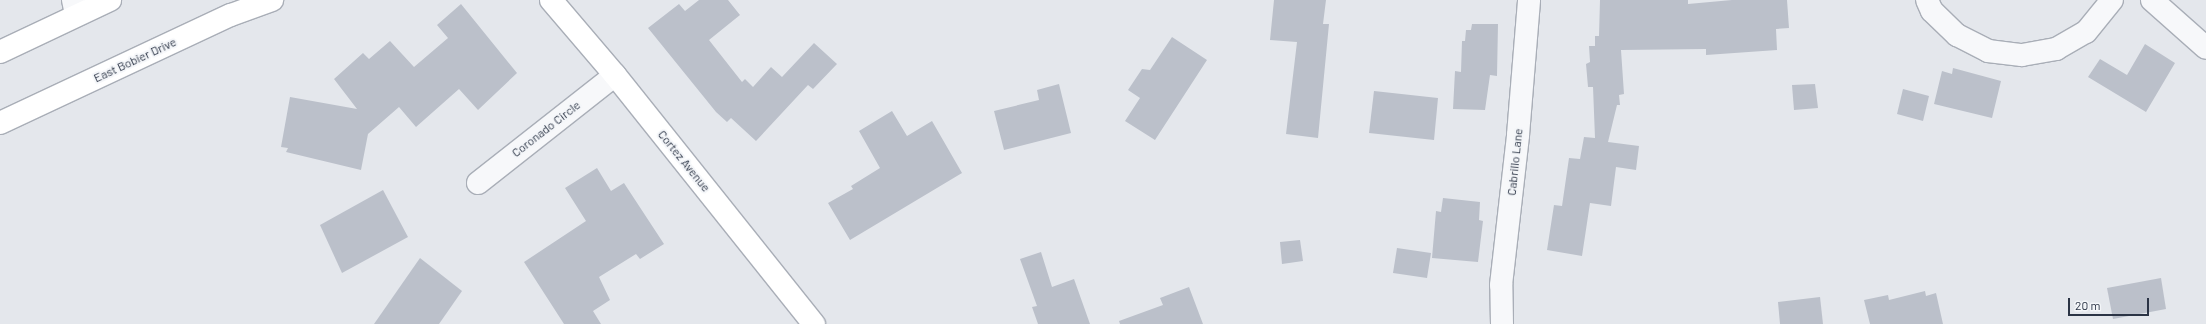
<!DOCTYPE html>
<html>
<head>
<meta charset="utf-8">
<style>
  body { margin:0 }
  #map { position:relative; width:2206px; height:324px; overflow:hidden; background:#e4e7ec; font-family:Barlow,sans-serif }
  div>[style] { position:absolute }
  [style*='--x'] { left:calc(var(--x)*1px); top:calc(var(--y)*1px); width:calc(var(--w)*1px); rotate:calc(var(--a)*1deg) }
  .building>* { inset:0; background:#bbc0ca }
  .roads { filter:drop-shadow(1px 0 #a9aeb7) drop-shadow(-1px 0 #a9aeb7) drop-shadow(0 1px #a9aeb7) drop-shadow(0 -1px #a9aeb7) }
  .street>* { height:22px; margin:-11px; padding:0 11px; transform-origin:11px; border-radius:11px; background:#f7f8fa }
  .secondary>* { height:22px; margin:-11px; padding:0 11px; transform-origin:11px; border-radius:11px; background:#fff }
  span { translate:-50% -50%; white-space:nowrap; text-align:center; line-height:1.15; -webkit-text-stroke:4px #f4f6f9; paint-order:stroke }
  .street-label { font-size:12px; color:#2b3445 }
  .scale { position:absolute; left:2068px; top:298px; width:81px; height:18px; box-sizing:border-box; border:2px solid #2b3445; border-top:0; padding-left:5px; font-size:12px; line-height:14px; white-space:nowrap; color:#2b3445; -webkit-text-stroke:3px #f4f6f9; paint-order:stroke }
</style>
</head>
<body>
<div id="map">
  <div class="building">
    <i style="clip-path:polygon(699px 0,728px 0,740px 15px,709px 40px,742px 82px,745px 79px,753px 87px,771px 67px,782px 77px,814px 43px,837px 64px,813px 89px,808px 85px,756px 141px,731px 118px,727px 122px,716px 112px,648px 28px,679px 4px,685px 11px)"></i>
    <i style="clip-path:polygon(1274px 0,1326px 0,1323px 24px,1329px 24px,1318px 138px,1286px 134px,1297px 42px,1270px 40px)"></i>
    <i style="clip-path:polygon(1600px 0,1688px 0,1688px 4px,1732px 0,1787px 0,1789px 28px,1776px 29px,1777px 50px,1706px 55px,1706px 49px,1621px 50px,1624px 94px,1619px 95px,1620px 105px,1617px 105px,1608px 142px,1639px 146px,1636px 170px,1616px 167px,1611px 206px,1590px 203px,1582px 256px,1547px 250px,1554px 205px,1562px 206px,1569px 158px,1580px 159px,1584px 137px,1595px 138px,1593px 87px,1588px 87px,1586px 64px,1590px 62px,1589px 46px,1595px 46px,1595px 36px,1599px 36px)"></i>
    <i style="clip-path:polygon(461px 4px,517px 73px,478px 110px,459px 89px,416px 127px,399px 107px,368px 134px,361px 170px,286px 152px,288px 148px,281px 147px,290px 97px,357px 109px,334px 79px,363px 53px,369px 59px,390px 41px,414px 67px,448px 38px,437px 25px)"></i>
    <i style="clip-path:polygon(1472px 24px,1498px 24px,1497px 76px,1490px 75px,1485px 110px,1453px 109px,1455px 71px,1461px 72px,1462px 41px,1465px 41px,1466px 30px,1471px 30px)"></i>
    <i style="clip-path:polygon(1172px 37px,1207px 60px,1155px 140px,1125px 121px,1140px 98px,1128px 90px,1142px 69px,1150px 70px)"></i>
    <i style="clip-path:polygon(2145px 44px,2175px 63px,2146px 112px,2088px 77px,2100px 59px,2127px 75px)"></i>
    <i style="clip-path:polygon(1953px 68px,2001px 81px,1992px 118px,1934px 104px,1942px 71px,1952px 74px)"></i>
    <i style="clip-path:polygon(1059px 84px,1071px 133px,1004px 150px,994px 111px,1039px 100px,1037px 90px)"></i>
    <i style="clip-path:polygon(1815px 84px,1818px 108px,1794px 110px,1792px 85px)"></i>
    <i style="clip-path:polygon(1903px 89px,1929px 96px,1923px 121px,1897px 114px)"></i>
    <i style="clip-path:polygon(1374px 91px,1438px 98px,1434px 140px,1369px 133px)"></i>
    <i style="clip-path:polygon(892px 111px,907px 136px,932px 121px,962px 173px,850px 240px,828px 203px,853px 189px,851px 186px,880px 168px,859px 131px)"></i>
    <i style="clip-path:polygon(597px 168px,611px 191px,624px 183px,664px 244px,640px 259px,636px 254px,599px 277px,610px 300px,593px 311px,601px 324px,564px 324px,524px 262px,586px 221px,565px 188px)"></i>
    <i style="clip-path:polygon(383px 190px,408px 237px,342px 273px,320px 225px)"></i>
    <i style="clip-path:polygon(1443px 198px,1480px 202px,1479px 220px,1483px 221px,1478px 262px,1432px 258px,1436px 211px,1441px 212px)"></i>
    <i style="clip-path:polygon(1300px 240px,1303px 261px,1282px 264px,1280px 242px)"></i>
    <i style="clip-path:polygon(1397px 248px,1431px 253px,1427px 278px,1393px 273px)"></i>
    <i style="clip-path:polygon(1041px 252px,1052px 287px,1074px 279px,1090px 324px,1038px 324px,1032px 307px,1037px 306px,1020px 259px)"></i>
    <i style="clip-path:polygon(420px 258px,462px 291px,439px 324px,374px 324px)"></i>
    <i style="clip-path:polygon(2161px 278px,2166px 309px,2113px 319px,2107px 288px)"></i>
    <i style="clip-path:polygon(1189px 287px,1203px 324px,1120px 324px,1119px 321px,1163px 305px,1160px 298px)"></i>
    <i style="clip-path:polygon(1925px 291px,1926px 296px,1936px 293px,1943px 324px,1870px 324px,1864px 300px,1888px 295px,1889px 300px)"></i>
    <i style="clip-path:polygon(1820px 297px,1823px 324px,1780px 324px,1778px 302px)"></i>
  </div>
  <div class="roads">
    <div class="street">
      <i style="--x:73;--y:0;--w:14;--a:78"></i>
      <i style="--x:1927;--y:0;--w:12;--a:66"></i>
      <i style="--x:1932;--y:11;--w:35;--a:44"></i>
      <i style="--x:1957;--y:35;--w:35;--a:27"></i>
      <i style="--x:1988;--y:51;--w:34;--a:7"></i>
      <i style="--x:2022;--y:55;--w:35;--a:-10"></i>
      <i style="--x:2056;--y:49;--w:34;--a:-30"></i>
      <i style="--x:2086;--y:32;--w:41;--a:-50.9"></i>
      <i style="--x:2152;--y:0;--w:72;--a:41.6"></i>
      <i style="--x:478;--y:183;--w:174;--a:-38.2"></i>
      <i style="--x:1502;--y:324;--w:39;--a:-91"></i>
      <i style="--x:1501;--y:285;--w:151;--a:-83.5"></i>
      <i style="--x:1518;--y:135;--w:135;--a:-85.3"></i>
    </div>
    <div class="secondary">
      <i style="--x:551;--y:0;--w:99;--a:49.5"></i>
      <i style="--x:615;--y:75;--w:319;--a:51.4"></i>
      <i style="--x:0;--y:52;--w:122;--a:-25.3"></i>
      <i style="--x:0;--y:123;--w:255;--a:-25.1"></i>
      <i style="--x:231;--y:15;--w:44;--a:-20.1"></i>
    </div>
  </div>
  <div class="street-label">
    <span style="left:135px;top:60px;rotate:-25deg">East Bobier Drive</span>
    <span style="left:546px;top:129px;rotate:-38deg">Coronado Circle</span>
    <span style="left:684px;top:161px;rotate:51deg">Cortez Avenue</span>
    <span style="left:1515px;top:162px;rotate:-84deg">Cabrillo Lane</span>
  </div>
  <div class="scale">20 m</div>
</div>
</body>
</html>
